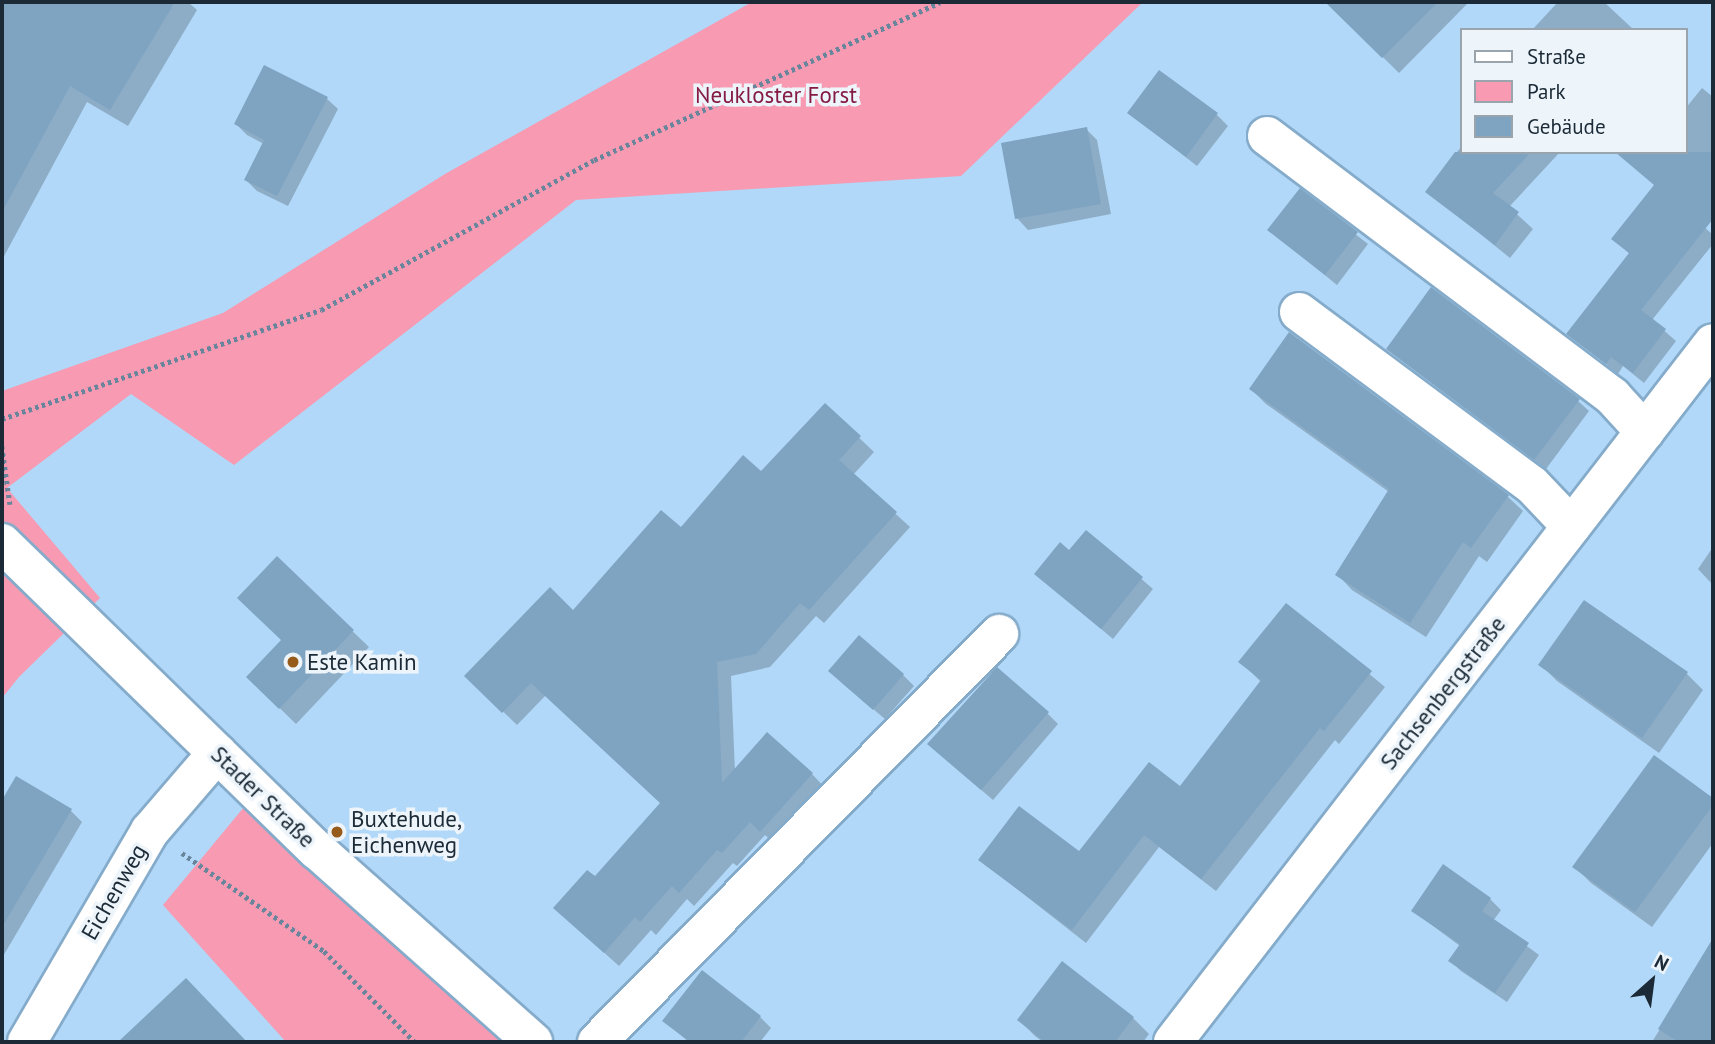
<!DOCTYPE html>
<html>
<head>
<meta charset="utf-8">
<style>
  body { margin:0 }
  #map { position:relative; width:1715px; height:1044px; overflow:hidden; background:#b1d8f8; font-family:"PT Sans",sans-serif }
  div>[style] { position:absolute }
  [style*='--x'] { left:calc(var(--x)*1px); top:calc(var(--y)*1px); width:calc(var(--w)*1px); rotate:calc(var(--a)*1deg) }
  .green>* { inset:0; background:#f79ab2 }
  .shadow>* { inset:0; background:#0003 }
  .building>* { inset:0; background:#7ea4c2 }
  .path>* { height:4.5px; margin-top:-2.25px; transform-origin:0; background:repeating-linear-gradient(90deg,#69859c 0 3.5px,transparent 0 7px) }
  .roads { filter:drop-shadow(2px 0 #85abca) drop-shadow(-2px 0 #85abca) drop-shadow(0 2px #85abca) drop-shadow(0 -2px #85abca) }
  .minor>* { height:38px; margin:-19px; padding:0 19px; transform-origin:19px; border-radius:19px; background:#fff }
  .dots>* { width:19px; height:19px; translate:-50% -50%; box-sizing:border-box; border:4px solid #edf5fb; border-radius:50% }
  span { translate:-50% -50%; white-space:nowrap; text-align:center; line-height:1.15; -webkit-text-stroke:7px #edf5fb; paint-order:stroke }
  .park-label { font-size:23px; color:#851a43 }
  .poi-label { font-size:23px; color:#1b2a36 }
  .left { translate:0 -50%; text-align:left }
  .street-label { font-size:23px; color:#1b2a36 }
  .frame { position:absolute; inset:0; border:4px solid #1b2a36; pointer-events:none }
  .legend { position:absolute; left:1460px; top:28px; width:228px; height:126px; box-sizing:border-box; background:#edf5fb; border:2px solid #99a4ac; margin:0; padding:9px 12px; list-style:none; font-size:21px; color:#1b2a36 }
  .legend li { display:flex; align-items:center; gap:14px; height:35px }
  .legend b { width:35px; border:2px solid #99a4ac }
  .north { position:absolute; left:1617px; top:946px; width:70px; height:70px; -webkit-text-stroke:5px #edf5fb; paint-order:stroke; rotate:28deg; font-size:19px; font-weight:700; line-height:28px; text-align:center; color:#1b2a36 }
  .north::after { content:''; display:block; margin:auto; width:24px; height:32px; background:#1b2a36; clip-path:polygon(50% 0,100% 100%,50% 72%,0 100%) }
</style>
</head>
<body>
<div id="map">
  <div class="green">
    <i style="clip-path:polygon(752px 2px,1143px 2px,961px 176px,576px 200px,234px 465px,131px 394px,7px 488px,100px 598px,19px 677px,2px 698px,2px 391px,223px 313px,445px 174px)"></i>
    <i style="clip-path:polygon(249px 801px,516px 1042px,286px 1042px,163px 905px)"></i>
  </div>
  <div class="shadow">
    <i style="clip-path:polygon(2px 2px,188px 2px,197px 10px,128px 126px,87px 102px,2px 260px,2px 81px,17px 55px,18px 47px,2px 37px)"></i>
    <i style="clip-path:polygon(1334px 2px,1469px 2px,1399px 73px,1330px 5px)"></i>
    <i style="clip-path:polygon(1558px 2px,1604px 2px,1634px 30px,1532px 30px)"></i>
    <i style="clip-path:polygon(1702px 88px,1713px 97px,1713px 208px,1701px 224px,1713px 235px,1713px 244px,1652px 320px,1676px 341px,1644px 383px,1623px 366px,1618px 374px,1569px 334px,1630px 254px,1613px 239px,1685px 152px,1685px 109px)"></i>
    <i style="clip-path:polygon(326px 98px,338px 109px,288px 206px,257px 191px,246px 180px,264px 144px,247px 135px,236px 124px)"></i>
    <i style="clip-path:polygon(1129px 113px,1217px 115px,1228px 126px,1197px 166px)"></i>
    <i style="clip-path:polygon(1086px 129px,1097px 140px,1111px 214px,1028px 230px,1017px 218px)"></i>
    <i style="clip-path:polygon(1461px 147px,1461px 152px,1560px 152px,1509px 207px,1533px 229px,1510px 258px,1427px 191px)"></i>
    <i style="clip-path:polygon(1300px 191px,1368px 244px,1337px 285px,1269px 230px)"></i>
    <i style="clip-path:polygon(1388px 349px,1578px 401px,1589px 411px,1546px 469px)"></i>
    <i style="clip-path:polygon(1251px 389px,1507px 496px,1523px 511px,1487px 562px,1479px 556px,1426px 637px,1352px 590px,1337px 574px,1389px 492px,1266px 404px)"></i>
    <i style="clip-path:polygon(825px 405px,874px 452px,853px 475px,910px 527px,824px 623px,816px 616px,770px 667px,731px 676px,735px 772px,812px 774px,826px 789px,776px 845px,765px 835px,737px 866px,733px 863px,694px 906px,687px 899px,656px 935px,651px 930px,619px 966px,570px 922px,595px 879px,662px 803px,546px 695px,517px 725px,466px 676px,574px 612px,681px 530px,762px 474px)"></i>
    <i style="clip-path:polygon(1087px 532px,1153px 589px,1113px 639px,1036px 574px,1070px 553px)"></i>
    <i style="clip-path:polygon(1713px 547px,1713px 585px,1698px 569px)"></i>
    <i style="clip-path:polygon(277px 559px,369px 647px,296px 724px,248px 677px,283px 640px)"></i>
    <i style="clip-path:polygon(1286px 605px,1385px 687px,1339px 744px,1335px 740px,1216px 891px,1159px 847px,1086px 943px,980px 860px,1080px 853px,1181px 789px,1261px 682px,1241px 662px)"></i>
    <i style="clip-path:polygon(1541px 665px,1687px 674px,1703px 690px,1659px 753px,1557px 681px)"></i>
    <i style="clip-path:polygon(903px 675px,914px 686px,885px 719px,841px 682px)"></i>
    <i style="clip-path:polygon(1047px 713px,1058px 724px,993px 800px,941px 755px)"></i>
    <i style="clip-path:polygon(1654px 758px,1713px 800px,1713px 843px,1652px 927px,1591px 883px,1575px 867px)"></i>
    <i style="clip-path:polygon(17px 779px,71px 811px,82px 822px,2px 958px,2px 804px)"></i>
    <i style="clip-path:polygon(1490px 899px,1501px 910px,1493px 921px,1539px 955px,1507px 1002px,1461px 971px,1450px 960px,1460px 946px,1413px 911px)"></i>
    <i style="clip-path:polygon(1706px 954px,1713px 959px,1713px 1042px,1652px 1042px)"></i>
    <i style="clip-path:polygon(1063px 964px,1133px 1018px,1149px 1034px,1143px 1042px,1043px 1042px,1035px 1036px,1019px 1020px)"></i>
    <i style="clip-path:polygon(202px 996px,246px 1042px,146px 1042px,134px 1030px)"></i>
    <i style="clip-path:polygon(760px 1017px,771px 1028px,760px 1042px,689px 1042px,664px 1021px)"></i>
  </div>
  <div class="building">
    <i style="clip-path:polygon(2px 2px,175px 2px,110px 110px,70px 86px,2px 212px)"></i>
    <i style="clip-path:polygon(1325px 2px,1438px 2px,1382px 58px)"></i>
    <i style="clip-path:polygon(264px 65px,328px 97px,277px 196px,244px 180px,264px 140px,234px 124px)"></i>
    <i style="clip-path:polygon(1159px 70px,1218px 113px,1186px 157px,1127px 113px)"></i>
    <i style="clip-path:polygon(1087px 127px,1101px 204px,1015px 219px,1001px 143px)"></i>
    <i style="clip-path:polygon(1455px 152px,1531px 152px,1493px 193px,1519px 212px,1495px 245px,1425px 192px)"></i>
    <i style="clip-path:polygon(1615px 152px,1713px 152px,1713px 219px,1641px 310px,1666px 329px,1633px 373px,1611px 357px,1606px 364px,1566px 334px,1629px 253px,1611px 239px,1654px 185px)"></i>
    <i style="clip-path:polygon(1300px 188px,1358px 232px,1325px 275px,1267px 230px)"></i>
    <i style="clip-path:polygon(1431px 287px,1580px 399px,1534px 460px,1386px 349px)"></i>
    <i style="clip-path:polygon(1289px 332px,1509px 495px,1471px 548px,1463px 542px,1410px 623px,1335px 575px,1389px 489px,1249px 389px)"></i>
    <i style="clip-path:polygon(825px 403px,861px 436px,839px 460px,897px 512px,809px 610px,800px 603px,756px 654px,717px 662px,722px 783px,767px 732px,813px 773px,760px 832px,750px 822px,722px 853px,717px 850px,679px 893px,672px 886px,640px 922px,635px 917px,604px 953px,553px 908px,587px 870px,595px 876px,660px 803px,531px 683px,502px 713px,464px 676px,550px 587px,573px 610px,661px 510px,681px 527px,743px 455px,761px 471px)"></i>
    <i style="clip-path:polygon(1086px 530px,1143px 577px,1101px 629px,1034px 574px,1060px 542px,1069px 550px)"></i>
    <i style="clip-path:polygon(277px 556px,354px 630px,279px 709px,246px 677px,281px 640px,237px 598px)"></i>
    <i style="clip-path:polygon(1584px 600px,1688px 672px,1642px 738px,1538px 665px)"></i>
    <i style="clip-path:polygon(1286px 603px,1372px 671px,1324px 731px,1320px 728px,1201px 879px,1144px 835px,1072px 930px,978px 860px,1019px 806px,1079px 851px,1149px 762px,1180px 786px,1261px 680px,1238px 662px)"></i>
    <i style="clip-path:polygon(859px 635px,904px 674px,873px 710px,828px 671px)"></i>
    <i style="clip-path:polygon(997px 667px,1049px 712px,981px 790px,927px 744px)"></i>
    <i style="clip-path:polygon(1654px 755px,1713px 798px,1713px 805px,1635px 912px,1572px 867px)"></i>
    <i style="clip-path:polygon(16px 776px,72px 809px,2px 927px,2px 800px)"></i>
    <i style="clip-path:polygon(1443px 864px,1491px 898px,1482px 911px,1529px 943px,1495px 993px,1448px 961px,1460px 944px,1411px 911px)"></i>
    <i style="clip-path:polygon(1713px 938px,1713px 1042px,1679px 1042px,1658px 1029px)"></i>
    <i style="clip-path:polygon(1062px 961px,1134px 1017px,1115px 1042px,1045px 1042px,1017px 1020px)"></i>
    <i style="clip-path:polygon(702px 970px,761px 1016px,741px 1042px,690px 1042px,662px 1021px)"></i>
    <i style="clip-path:polygon(186px 978px,247px 1042px,118px 1042px)"></i>
  </div>
  <div class="path">
    <i style="--x:2;--y:419;--w:337;--a:-18.9"></i>
    <i style="--x:321;--y:310;--w:311;--a:-28.8"></i>
    <i style="--x:594;--y:160;--w:380;--a:-24.5"></i>
    <i style="--x:2;--y:446;--w:59;--a:82.1"></i>
    <i style="--x:182;--y:853;--w:173;--a:34.6"></i>
    <i style="--x:324;--y:951;--w:129;--a:45"></i>
  </div>
  <div class="roads">
    <div class="minor">
      <i style="--x:1267;--y:136;--w:433;--a:37"></i>
      <i style="--x:1613;--y:397;--w:47;--a:47.6"></i>
      <i style="--x:1299;--y:312;--w:290;--a:36.6"></i>
      <i style="--x:1532;--y:485;--w:57;--a:46.4"></i>
      <i style="--x:2;--y:543;--w:440;--a:44.3"></i>
      <i style="--x:317;--y:850;--w:289;--a:41.6"></i>
      <i style="--x:27;--y:1042;--w:244;--a:-59.8"></i>
      <i style="--x:150;--y:831;--w:103;--a:-49.3"></i>
      <i style="--x:597;--y:1042;--w:573;--a:-45.42"></i>
      <i style="--x:1173;--y:1042;--w:883;--a:-52.31"></i>
    </div>
  </div>
  <div class="dots">
    <i style="left:293px;top:662px;background:#965b1a"></i>
    <i style="left:337px;top:832px;background:#965b1a"></i>
  </div>
  <div class="park-label">
    <span style="left:776px;top:95px">Neukloster Forst</span>
  </div>
  <div class="poi-label">
    <span class="left" style="left:307px;top:662px">Este Kamin</span>
    <span class="left" style="left:351px;top:832px">Buxtehude,<br>Eichenweg</span>
  </div>
  <div class="street-label">
    <span style="left:1443px;top:693px;rotate:-52deg">Sachsenbergstraße</span>
    <span style="left:263px;top:797px;rotate:44deg">Stader Straße</span>
    <span style="left:114px;top:892px;rotate:-60deg">Eichenweg</span>
  </div>
  <div class="frame"></div>
  <ul class="legend">
  <li><b style="height:9px;background:#fff"></b>Straße</li>
  <li><b style="height:19px;background:#f79ab2"></b>Park</li>
  <li><b style="height:19px;background:#7ea4c2"></b>Gebäude</li>
  </ul>
  <div class="north">N</div>
</div>
</body>
</html>
